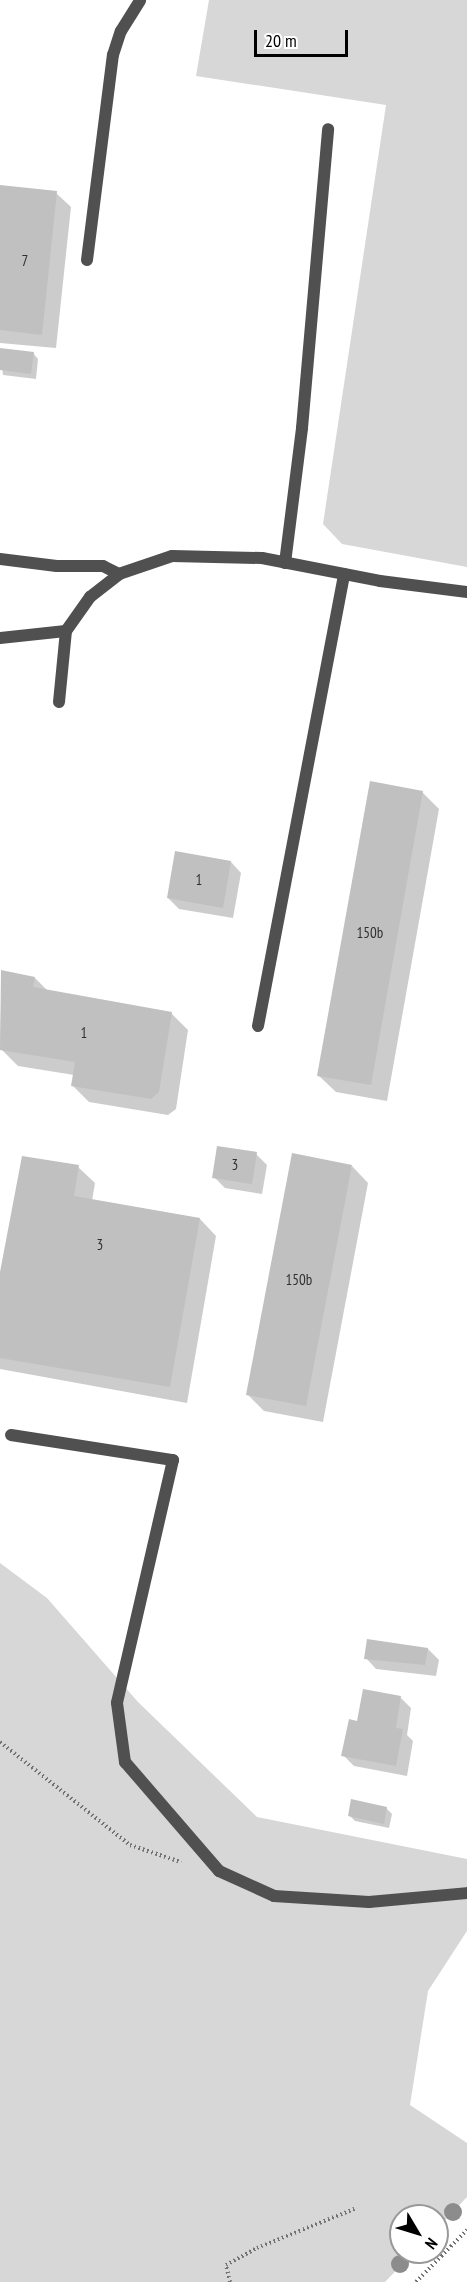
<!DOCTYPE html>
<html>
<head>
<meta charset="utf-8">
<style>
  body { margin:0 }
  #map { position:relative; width:467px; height:2282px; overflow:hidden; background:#fff; font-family:"PT Sans Narrow",sans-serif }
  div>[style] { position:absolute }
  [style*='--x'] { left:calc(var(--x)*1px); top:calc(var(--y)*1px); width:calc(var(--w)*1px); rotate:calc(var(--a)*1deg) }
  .green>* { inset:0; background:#d7d7d7 }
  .shadow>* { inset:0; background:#0003 }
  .building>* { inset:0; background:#c0c0c0 }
  .path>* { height:4px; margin-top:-2px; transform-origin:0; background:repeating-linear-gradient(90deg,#727272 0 1.5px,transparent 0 4.5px) }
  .service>* { height:12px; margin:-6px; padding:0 6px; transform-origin:6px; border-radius:6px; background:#505050 }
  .trees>* { width:18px; height:18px; margin:-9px; border-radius:50%; background:#8c8c8c }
  span { translate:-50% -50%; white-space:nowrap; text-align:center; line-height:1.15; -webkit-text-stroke:4.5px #fff; paint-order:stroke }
  .number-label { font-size:15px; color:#303030 }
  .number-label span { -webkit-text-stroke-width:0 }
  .north { position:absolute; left:389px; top:2204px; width:60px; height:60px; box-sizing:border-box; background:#fff; border:2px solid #999; border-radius:50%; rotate:128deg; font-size:16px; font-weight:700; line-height:24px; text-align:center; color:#000 }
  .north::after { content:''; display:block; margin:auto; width:21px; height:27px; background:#000; clip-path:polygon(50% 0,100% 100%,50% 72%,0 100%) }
  .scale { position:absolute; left:254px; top:30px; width:94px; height:27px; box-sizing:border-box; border:3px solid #000; border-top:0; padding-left:8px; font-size:18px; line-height:21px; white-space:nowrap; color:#000; -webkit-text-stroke:4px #fff; paint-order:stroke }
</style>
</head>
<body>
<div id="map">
  <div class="green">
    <i style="clip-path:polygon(209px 0,467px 0,467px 567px,342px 544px,323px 524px,386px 105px,196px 76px)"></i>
    <i style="clip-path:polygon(0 1563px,47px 1598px,138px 1702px,257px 1817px,467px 1859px,467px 1931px,428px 1991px,410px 2105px,467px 2143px,467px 2197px,437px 2228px,437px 2216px,401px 2216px,401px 2252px,414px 2252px,385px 2282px,0 2282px)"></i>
  </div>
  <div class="shadow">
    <i style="clip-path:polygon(0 187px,56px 193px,71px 207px,56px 348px,0 343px)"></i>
    <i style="clip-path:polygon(0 349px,33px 353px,38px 359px,36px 379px,3px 375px)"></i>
    <i style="clip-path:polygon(422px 792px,439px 809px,387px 1101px,336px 1092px,319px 1076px)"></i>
    <i style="clip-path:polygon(231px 862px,241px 873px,233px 918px,179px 909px,168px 898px)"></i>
    <i style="clip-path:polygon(2px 972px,35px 978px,48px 991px,171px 1013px,188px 1030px,176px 1109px,168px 1115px,89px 1102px,72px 1085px,74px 1075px,18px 1066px,0 1048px)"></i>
    <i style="clip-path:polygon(256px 1154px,267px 1165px,262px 1194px,225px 1188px,214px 1177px)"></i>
    <i style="clip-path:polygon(352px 1166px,368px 1183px,323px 1422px,264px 1411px,247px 1394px)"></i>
    <i style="clip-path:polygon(78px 1167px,95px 1183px,92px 1201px,200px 1219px,216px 1236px,187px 1403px,0 1369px,0 1280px)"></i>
    <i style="clip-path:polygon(428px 1649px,439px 1660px,436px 1676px,376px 1669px,366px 1658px)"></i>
    <i style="clip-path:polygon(401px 1698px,411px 1708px,407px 1735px,413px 1741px,407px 1776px,354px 1766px,343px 1755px,359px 1722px)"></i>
    <i style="clip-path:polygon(386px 1808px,392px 1814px,389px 1828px,355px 1821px,349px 1815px)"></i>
  </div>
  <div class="building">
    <i style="clip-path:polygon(0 185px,57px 191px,42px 335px,0 330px)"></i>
    <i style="clip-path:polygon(0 348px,34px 352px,31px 374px,0 370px)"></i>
    <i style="clip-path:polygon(370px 781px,423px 791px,371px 1085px,317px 1076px)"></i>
    <i style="clip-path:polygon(175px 851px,231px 861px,223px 908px,167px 898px)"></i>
    <i style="clip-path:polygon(1px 970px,35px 977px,33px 987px,172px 1012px,159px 1092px,151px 1099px,71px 1086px,75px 1062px,0 1050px)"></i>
    <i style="clip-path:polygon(217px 1146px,257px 1152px,252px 1184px,212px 1178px)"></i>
    <i style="clip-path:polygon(292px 1153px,352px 1165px,306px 1406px,246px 1395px)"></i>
    <i style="clip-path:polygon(22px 1156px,79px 1165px,74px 1196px,200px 1218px,170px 1387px,0 1358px,0 1272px)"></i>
    <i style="clip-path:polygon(367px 1639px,428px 1648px,425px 1665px,364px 1659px)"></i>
    <i style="clip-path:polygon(363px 1689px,401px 1696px,396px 1728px,403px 1729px,396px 1766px,341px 1756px,349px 1719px,357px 1721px)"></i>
    <i style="clip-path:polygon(351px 1799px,387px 1807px,384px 1824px,348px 1816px)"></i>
  </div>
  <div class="path">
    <i style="--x:0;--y:1742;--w:166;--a:38.4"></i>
    <i style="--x:130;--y:1845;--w:54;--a:18.4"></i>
    <i style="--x:230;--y:2282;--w:17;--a:-103"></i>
    <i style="--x:226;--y:2265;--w:35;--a:-29"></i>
    <i style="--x:257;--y:2248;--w:105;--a:-21.9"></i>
    <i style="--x:416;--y:2282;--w:73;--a:-45.6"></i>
  </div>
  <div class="service">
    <i style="--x:87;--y:260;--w:207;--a:-82.8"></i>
    <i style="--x:113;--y:55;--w:25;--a:-72"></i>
    <i style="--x:121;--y:31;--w:36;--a:-58"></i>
    <i style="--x:0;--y:559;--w:57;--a:7"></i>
    <i style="--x:57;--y:566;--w:46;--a:0"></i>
    <i style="--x:103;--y:566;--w:18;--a:27"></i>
    <i style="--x:285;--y:563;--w:136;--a:-82.8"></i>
    <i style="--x:302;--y:428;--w:300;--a:-85"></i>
    <i style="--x:0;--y:638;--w:66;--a:-6.1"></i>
    <i style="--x:59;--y:702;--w:71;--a:-84.4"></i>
    <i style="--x:66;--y:631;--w:42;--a:-54.8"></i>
    <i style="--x:90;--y:597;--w:37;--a:-38"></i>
    <i style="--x:119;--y:574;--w:56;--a:-18.8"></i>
    <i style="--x:172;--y:556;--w:90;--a:1.3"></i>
    <i style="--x:262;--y:558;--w:120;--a:11"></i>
    <i style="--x:380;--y:581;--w:88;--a:7.2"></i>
    <i style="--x:258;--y:1026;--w:460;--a:-79.2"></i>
    <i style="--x:11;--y:1435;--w:164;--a:8.8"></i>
    <i style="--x:173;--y:1460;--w:249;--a:103"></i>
    <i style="--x:117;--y:1703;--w:60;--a:82.3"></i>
    <i style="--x:125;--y:1762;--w:144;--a:49.2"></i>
    <i style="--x:219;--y:1871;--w:60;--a:24.4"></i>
    <i style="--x:274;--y:1896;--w:95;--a:3.6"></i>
    <i style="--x:369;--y:1902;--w:98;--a:-5.2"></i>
  </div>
  <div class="trees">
    <i style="left:453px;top:2212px"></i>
    <i style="left:400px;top:2264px"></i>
  </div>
  <div class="number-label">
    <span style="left:25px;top:261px">7</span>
    <span style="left:199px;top:880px">1</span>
    <span style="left:370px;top:933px">150b</span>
    <span style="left:84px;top:1033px">1</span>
    <span style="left:235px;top:1165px">3</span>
    <span style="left:100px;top:1245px">3</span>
    <span style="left:299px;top:1280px">150b</span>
  </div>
  <div class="north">N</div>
  <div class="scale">20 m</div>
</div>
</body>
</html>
